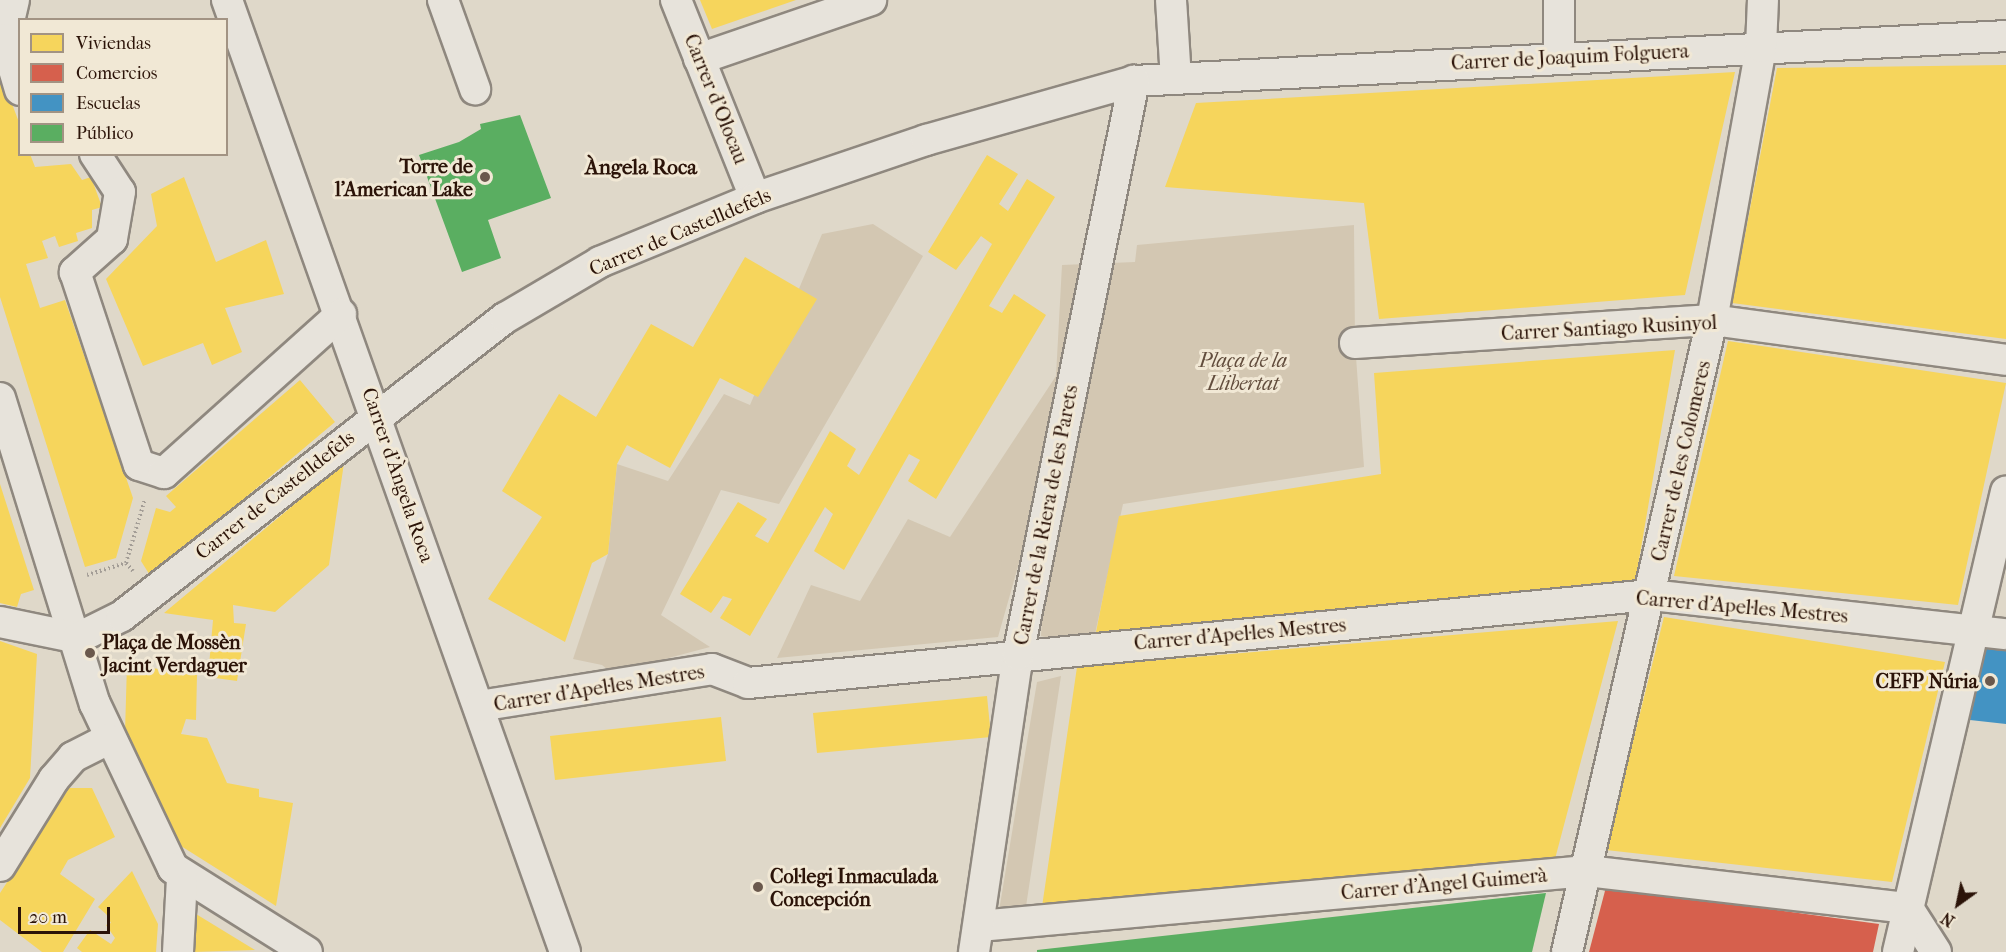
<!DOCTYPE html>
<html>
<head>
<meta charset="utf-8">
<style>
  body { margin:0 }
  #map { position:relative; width:2006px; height:952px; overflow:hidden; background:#dfd8c9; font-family:"IM FELL French Canon",serif }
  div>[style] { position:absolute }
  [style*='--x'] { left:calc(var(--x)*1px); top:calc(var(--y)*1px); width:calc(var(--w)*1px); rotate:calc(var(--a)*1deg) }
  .green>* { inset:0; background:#d3c7b2 }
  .homes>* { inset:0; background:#f6d55c }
  .shops>* { inset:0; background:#d6604d }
  .schools>* { inset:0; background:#4393c3 }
  .public>* { inset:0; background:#5aae61 }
  .path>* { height:4px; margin-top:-2px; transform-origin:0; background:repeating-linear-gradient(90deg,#a39d96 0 1.5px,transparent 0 4.5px) }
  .roads { filter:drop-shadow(2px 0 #8f887f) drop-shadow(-2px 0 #8f887f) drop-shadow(0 2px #8f887f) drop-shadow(0 -2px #8f887f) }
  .minor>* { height:30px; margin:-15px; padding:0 15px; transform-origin:15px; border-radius:15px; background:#e7e3db }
  .dots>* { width:16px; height:16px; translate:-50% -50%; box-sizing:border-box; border:3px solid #f1e8d5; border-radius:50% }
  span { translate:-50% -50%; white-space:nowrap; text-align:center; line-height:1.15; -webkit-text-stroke:6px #f1e8d5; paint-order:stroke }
  .street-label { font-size:20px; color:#2b1308 }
  .poi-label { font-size:20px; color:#2b1308; font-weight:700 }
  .right { translate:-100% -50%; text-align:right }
  .left { translate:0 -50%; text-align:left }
  .park-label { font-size:20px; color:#624d3d; font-style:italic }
  .neighbourhood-label { font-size:21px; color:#2b1308; font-weight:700 }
  .legend { position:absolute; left:18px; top:18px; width:210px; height:138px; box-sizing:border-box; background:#f1e8d5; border:2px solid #a29383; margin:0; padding:8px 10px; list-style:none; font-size:18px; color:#2b1308 }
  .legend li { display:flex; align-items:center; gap:12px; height:30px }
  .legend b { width:30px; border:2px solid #a29383 }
  .north { position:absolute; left:1928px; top:874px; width:60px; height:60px; -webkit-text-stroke:4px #f1e8d5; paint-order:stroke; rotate:213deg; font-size:16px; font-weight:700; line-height:24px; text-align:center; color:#2b1308 }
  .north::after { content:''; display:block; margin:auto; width:21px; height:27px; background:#2b1308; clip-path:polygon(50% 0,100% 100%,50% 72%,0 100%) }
  .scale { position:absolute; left:18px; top:907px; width:92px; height:27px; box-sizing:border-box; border:3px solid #2b1308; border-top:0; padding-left:8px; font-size:18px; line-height:21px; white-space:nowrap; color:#2b1308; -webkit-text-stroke:4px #f1e8d5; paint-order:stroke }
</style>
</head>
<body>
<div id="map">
  <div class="green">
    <i style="clip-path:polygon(873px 224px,923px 256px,779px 504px,721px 490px,661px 615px,710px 647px,612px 673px,602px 665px,573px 659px,608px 554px,617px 464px,668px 481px,724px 394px,750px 405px,822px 234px)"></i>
    <i style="clip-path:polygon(1354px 225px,1355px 343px,1364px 467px,1123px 504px,1092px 648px,1041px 636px,1051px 450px,998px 637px,777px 658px,811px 585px,860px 601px,908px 519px,950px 537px,1056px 376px,1062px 265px,1135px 262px,1137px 245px)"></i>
    <i style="clip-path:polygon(1061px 676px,1025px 913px,997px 923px,1037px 682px)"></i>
  </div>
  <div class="homes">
    <i style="clip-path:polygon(700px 0,796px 0,712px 29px)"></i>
    <i style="clip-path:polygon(2006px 65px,2006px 339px,1732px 303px,1777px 68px)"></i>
    <i style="clip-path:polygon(0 72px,20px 125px,20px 154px,30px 154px,35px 167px,71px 164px,82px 180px,91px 177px,102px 207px,92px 210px,92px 228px,76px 233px,78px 241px,59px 247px,55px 236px,42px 241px,48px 258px,26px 264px,40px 308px,65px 300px,133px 498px,116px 558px,85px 567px,0 297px)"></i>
    <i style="clip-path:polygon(1735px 72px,1685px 295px,1379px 319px,1364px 203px,1165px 187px,1196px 103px)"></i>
    <i style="clip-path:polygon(987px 155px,1018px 174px,999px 204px,1008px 211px,1027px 179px,1055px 197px,989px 306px,1002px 313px,1014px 294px,1046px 315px,936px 499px,908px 481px,920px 460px,909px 454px,844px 570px,814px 551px,833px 514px,825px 507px,750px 636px,720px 618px,732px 599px,723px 596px,711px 613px,680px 594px,738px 502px,767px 519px,755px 536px,768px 543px,830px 431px,856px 449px,847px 466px,859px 475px,992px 244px,981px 236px,956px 270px,928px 252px)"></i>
    <i style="clip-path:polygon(184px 177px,216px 262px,266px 240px,284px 294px,225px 308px,242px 352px,212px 365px,203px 343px,143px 366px,106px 279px,157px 226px,151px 194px)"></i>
    <i style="clip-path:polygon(745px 257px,817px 299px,758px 397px,720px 378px,670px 468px,627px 445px,617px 464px,608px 554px,592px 563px,565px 642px,488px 599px,542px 517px,502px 491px,559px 394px,596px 417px,651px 324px,693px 347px)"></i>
    <i style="clip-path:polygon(1728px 341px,2006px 383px,1958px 605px,1674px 576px)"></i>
    <i style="clip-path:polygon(1675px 350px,1635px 583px,1096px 632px,1119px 516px,1381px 474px,1374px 373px)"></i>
    <i style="clip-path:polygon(300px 380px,335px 422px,151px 577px,141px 561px,156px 508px,170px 512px,176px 507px,166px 496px)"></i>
    <i style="clip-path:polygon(344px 463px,329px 565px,275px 612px,233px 605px,234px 623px,246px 624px,237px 681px,208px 677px,213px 620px,164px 613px)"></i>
    <i style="clip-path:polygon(0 484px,34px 590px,21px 594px,17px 607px,0 603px)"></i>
    <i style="clip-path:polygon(1664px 617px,1945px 662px,1892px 882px,1606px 850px)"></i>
    <i style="clip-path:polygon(1618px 621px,1555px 859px,1042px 907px,1077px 667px)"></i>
    <i style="clip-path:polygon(0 641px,37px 654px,30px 778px,0 828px)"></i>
    <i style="clip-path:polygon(127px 664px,197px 675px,196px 720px,186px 719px,181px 734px,207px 738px,227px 783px,259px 789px,259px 797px,293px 803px,276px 906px,181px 846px,125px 732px)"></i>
    <i style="clip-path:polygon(987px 696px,991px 737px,817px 753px,813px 713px)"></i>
    <i style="clip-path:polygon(721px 717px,726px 761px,555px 780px,550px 736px)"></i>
    <i style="clip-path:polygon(69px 788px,92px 788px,115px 837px,68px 860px,60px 874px,95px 899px,63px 952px,42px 952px,0 920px,0 893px)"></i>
    <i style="clip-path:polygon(132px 871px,158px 924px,156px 952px,82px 952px,77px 948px,90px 930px,111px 944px,115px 938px,106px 925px,111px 923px,106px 914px,98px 907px)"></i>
    <i style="clip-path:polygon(196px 914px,255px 950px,193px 952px)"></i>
  </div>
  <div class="shops">
    <i style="clip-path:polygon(1606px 887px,1879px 924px,1873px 952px,1589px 952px)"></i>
  </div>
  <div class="schools">
    <i style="clip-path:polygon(1987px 647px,2006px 649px,2006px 724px,1970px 720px,1978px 659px,1983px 660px)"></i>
  </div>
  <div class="public">
    <i style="clip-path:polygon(520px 115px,551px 198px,488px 220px,501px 258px,462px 272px,419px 155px,459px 142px,481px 129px,480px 124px)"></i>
    <i style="clip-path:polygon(1546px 893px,1532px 952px,1037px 952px,1037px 950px)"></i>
  </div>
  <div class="path">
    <i style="--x:133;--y:571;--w:11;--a:-131"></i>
    <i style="--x:126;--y:563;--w:67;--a:-73.5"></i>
    <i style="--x:87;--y:575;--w:41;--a:-17.1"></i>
  </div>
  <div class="roads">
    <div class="minor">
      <i style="--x:14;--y:0;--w:40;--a:103"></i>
      <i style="--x:5;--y:39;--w:53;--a:73.6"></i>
      <i style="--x:227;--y:0;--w:1010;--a:70.45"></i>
      <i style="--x:443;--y:0;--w:95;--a:70.2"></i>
      <i style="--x:676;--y:0;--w:213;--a:68.2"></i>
      <i style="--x:1171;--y:0;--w:79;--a:86.4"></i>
      <i style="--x:1559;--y:0;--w:57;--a:90"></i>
      <i style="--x:699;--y:59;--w:182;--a:-18.9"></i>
      <i style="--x:95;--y:154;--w:45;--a:56.7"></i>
      <i style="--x:120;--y:192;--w:48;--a:99.7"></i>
      <i style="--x:112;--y:239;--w:50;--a:138.3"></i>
      <i style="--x:75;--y:272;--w:203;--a:71.7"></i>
      <i style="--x:139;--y:465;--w:26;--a:18"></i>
      <i style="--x:164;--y:473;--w:238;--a:-41.9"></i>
      <i style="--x:1355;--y:343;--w:358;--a:-3.7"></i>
      <i style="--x:1712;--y:320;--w:297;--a:7.7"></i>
      <i style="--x:0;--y:398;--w:320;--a:72.8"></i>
      <i style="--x:95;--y:704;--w:182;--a:64.6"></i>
      <i style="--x:173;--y:868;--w:158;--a:32.1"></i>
      <i style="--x:0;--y:622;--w:80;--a:11.6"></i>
      <i style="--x:78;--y:638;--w:49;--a:-26.6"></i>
      <i style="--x:122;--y:616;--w:485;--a:-37.9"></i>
      <i style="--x:505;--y:318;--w:110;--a:-30.5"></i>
      <i style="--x:600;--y:262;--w:168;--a:-22.4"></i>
      <i style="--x:755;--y:198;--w:181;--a:-18.7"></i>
      <i style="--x:926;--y:140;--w:216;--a:-15.8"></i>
      <i style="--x:1134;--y:81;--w:873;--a:-2.95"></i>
      <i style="--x:479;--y:706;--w:236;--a:-9"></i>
      <i style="--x:712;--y:669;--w:39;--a:21"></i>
      <i style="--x:748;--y:683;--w:907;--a:-5.57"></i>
      <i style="--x:1651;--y:595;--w:357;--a:6.3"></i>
      <i style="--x:0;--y:866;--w:102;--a:-58.2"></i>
      <i style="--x:54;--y:779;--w:29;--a:-49"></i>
      <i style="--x:73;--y:757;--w:39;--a:-27"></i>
      <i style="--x:979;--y:926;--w:610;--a:-5.17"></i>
      <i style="--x:1587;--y:871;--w:323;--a:6.6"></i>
      <i style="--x:1908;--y:908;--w:52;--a:57.5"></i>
      <i style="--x:178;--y:952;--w:75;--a:-86.9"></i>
      <i style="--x:974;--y:952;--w:300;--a:-81.6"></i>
      <i style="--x:1018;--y:655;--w:586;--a:-78.57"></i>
      <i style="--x:1567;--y:952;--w:648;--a:-77.08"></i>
      <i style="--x:1712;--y:320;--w:277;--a:-79.8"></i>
      <i style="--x:1761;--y:47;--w:47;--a:-87.6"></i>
      <i style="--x:1898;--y:952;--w:473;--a:-76.8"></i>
    </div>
  </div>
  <div class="dots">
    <i style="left:485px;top:177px;background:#6a584c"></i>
    <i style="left:90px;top:653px;background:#6a584c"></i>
    <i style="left:1990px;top:681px;background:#6a584c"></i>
    <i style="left:758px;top:887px;background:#6a584c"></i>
  </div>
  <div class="street-label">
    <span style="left:1570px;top:57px;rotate:-3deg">Carrer de Joaquim Folguera</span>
    <span style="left:716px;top:99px;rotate:68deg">Carrer d'Olocau</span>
    <span style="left:680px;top:232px;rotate:-23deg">Carrer de Castelldefels</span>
    <span style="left:1609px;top:328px;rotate:-3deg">Carrer Santiago Rusinyol</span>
    <span style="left:1681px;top:461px;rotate:-77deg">Carrer de les Colomeres</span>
    <span style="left:398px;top:475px;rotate:71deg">Carrer d'Àngela Roca</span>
    <span style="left:275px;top:495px;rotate:-38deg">Carrer de Castelldefels</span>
    <span style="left:1046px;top:515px;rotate:-79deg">Carrer de la Riera de les Parets</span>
    <span style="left:1742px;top:607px;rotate:5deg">Carrer d'Apel·les Mestres</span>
    <span style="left:1240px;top:634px;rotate:-5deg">Carrer d'Apel·les Mestres</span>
    <span style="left:599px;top:688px;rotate:-9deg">Carrer d'Apel·les Mestres</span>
    <span style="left:1444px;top:884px;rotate:-5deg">Carrer d'Àngel Guimerà</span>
  </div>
  <div class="poi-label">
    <span class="right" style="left:473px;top:178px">Torre de<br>l'American Lake</span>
    <span class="left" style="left:102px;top:654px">Plaça de Mossèn<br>Jacint Verdaguer</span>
    <span class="right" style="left:1978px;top:681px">CEFP Núria</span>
    <span class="left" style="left:770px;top:888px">Col·legi Inmaculada<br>Concepción</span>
  </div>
  <div class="park-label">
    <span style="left:1243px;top:372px">Plaça de la<br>Llibertat</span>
  </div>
  <div class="neighbourhood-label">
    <span style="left:641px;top:167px">Àngela Roca</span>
  </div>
  <ul class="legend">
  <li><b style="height:16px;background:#f6d55c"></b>Viviendas</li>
  <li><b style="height:16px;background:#d6604d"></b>Comercios</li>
  <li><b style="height:16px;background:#4393c3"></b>Escuelas</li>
  <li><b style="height:16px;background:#5aae61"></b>Público</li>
  </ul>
  <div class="north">N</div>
  <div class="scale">20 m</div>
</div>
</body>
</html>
